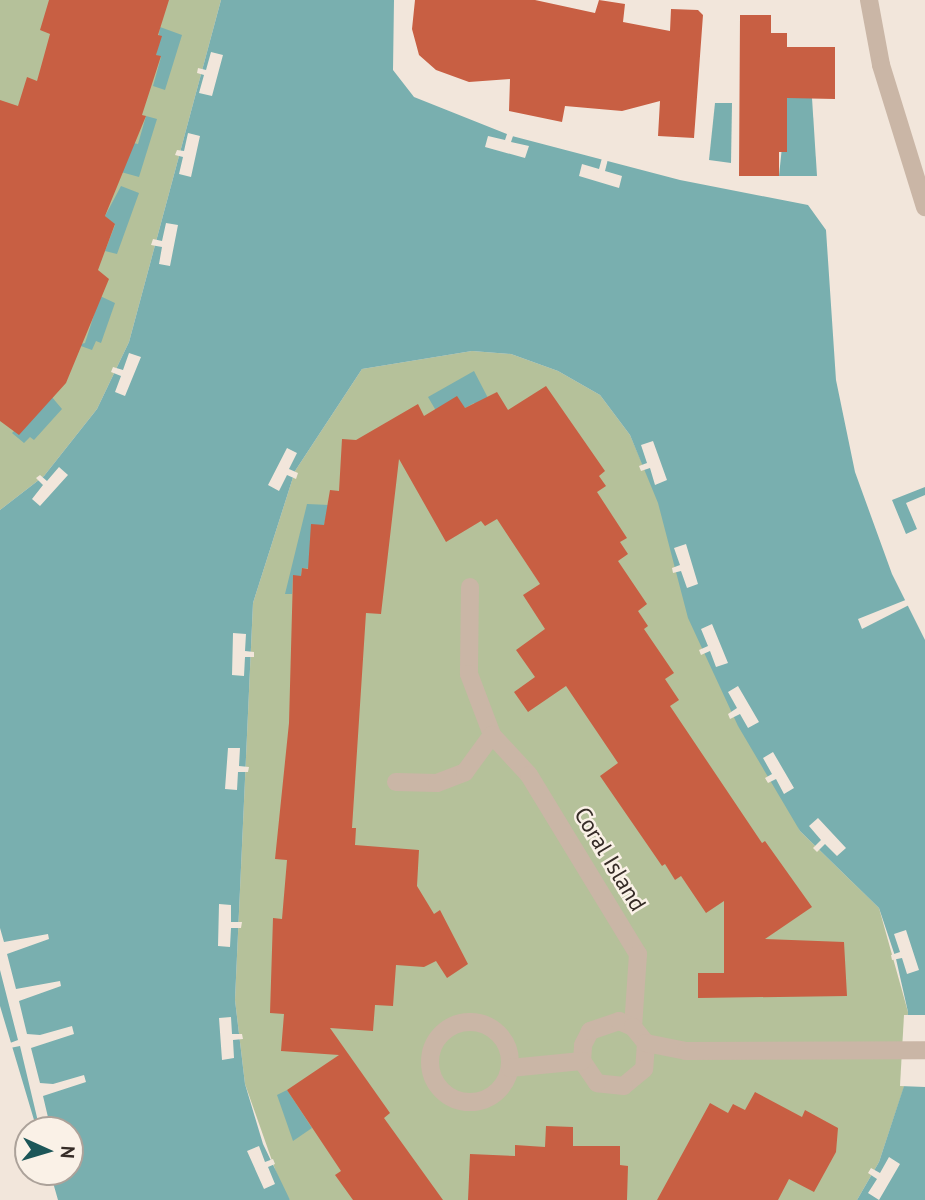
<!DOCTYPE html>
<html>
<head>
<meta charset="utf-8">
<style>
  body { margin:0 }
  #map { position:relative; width:925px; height:1200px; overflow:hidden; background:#f2e6db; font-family:"PT Sans",sans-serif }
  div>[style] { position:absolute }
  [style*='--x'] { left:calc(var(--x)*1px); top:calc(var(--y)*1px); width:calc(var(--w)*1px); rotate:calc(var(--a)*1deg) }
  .green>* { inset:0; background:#b5c19a }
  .water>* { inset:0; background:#79afaf }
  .pier>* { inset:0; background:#f2e6db }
  .building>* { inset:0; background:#c85f43 }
  .minor>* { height:18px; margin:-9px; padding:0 9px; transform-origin:9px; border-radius:9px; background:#cab6a6 }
  .minor>.ring { margin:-9px; padding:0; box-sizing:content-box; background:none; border:18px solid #cab6a6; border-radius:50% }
  span { translate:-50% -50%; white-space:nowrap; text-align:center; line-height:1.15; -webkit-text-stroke:5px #faf1e7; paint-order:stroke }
  .street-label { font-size:23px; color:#362c27 }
  .north { position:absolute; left:14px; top:1116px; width:70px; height:70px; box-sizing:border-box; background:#faf1e7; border:2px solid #aca29a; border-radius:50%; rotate:94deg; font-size:19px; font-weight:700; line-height:28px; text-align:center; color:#362c27 }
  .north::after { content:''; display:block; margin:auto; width:24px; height:32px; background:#1c5658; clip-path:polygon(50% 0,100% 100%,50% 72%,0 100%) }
</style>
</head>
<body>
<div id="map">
  <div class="green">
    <i style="clip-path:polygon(0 0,221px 0,129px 342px,97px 409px,44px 476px,0 510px)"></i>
    <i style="clip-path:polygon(472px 351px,511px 354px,558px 371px,600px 395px,630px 435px,800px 831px,879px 908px,908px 1012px,904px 1087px,879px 1162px,857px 1200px,290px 1200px,282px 1189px,245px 1084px,235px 1000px,253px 603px,295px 471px,362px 369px)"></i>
  </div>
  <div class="water">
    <i style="clip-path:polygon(221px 0,394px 0,393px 70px,414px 97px,512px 136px,680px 180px,808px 205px,826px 230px,836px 380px,855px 472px,892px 574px,925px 640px,925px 1200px,857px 1200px,879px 1162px,904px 1086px,908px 1012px,896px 959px,879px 908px,800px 831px,738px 726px,688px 618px,658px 503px,630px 435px,600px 395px,558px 371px,511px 354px,472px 351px,362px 369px,295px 471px,253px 603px,235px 1000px,245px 1084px,263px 1144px,290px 1200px,58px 1200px,50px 1172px,70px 1172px,70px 1130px,37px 1130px,0 1006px,0 510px,44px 476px,97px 409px,129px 342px)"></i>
    <i style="clip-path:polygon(160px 27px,182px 35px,165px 90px,153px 86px,161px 57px,156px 55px)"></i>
    <i style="clip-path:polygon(787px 98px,812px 98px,817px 176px,779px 176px)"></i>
    <i style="clip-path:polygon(715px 103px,732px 103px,731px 163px,709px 160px)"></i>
    <i style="clip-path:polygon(146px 116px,157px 119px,139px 177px,121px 172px,133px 143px,138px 144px)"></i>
    <i style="clip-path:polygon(121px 186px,139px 193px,117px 254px,105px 251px,115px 225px,105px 216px)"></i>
    <i style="clip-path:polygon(100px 296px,115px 303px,101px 343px,96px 341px,92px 350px,78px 345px,85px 343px)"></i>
    <i style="clip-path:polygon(474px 371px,488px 398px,481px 415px,474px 403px,442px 421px,428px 397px)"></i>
    <i style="clip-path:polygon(51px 396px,62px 409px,34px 440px,30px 437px,24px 443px,12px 433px)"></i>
    <i style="clip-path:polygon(925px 487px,925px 495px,906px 503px,917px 529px,906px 534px,892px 500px)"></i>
    <i style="clip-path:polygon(307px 504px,329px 505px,324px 525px,353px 572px,302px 568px,301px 576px,293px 576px,292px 594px,285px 594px)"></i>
    <i style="clip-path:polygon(287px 1090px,312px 1128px,293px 1141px,277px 1095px)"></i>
  </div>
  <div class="pier">
    <i style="clip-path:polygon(211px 52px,223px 55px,212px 96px,199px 93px,204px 75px,197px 73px,198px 68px,206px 70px)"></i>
    <i style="clip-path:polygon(508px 131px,514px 133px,511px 142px,529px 146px,525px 158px,485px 147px,488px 136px,505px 140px)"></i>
    <i style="clip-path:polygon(188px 133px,200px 136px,191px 177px,179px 174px,183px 157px,175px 155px,177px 150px,184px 151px)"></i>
    <i style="clip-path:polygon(602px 158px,608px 159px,605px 171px,622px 176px,619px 188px,579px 176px,582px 164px,599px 169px)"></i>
    <i style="clip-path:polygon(166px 223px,178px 225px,170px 266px,159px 264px,162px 247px,151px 245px,153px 239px,162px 241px)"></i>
    <i style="clip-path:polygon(129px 353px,141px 357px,125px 396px,115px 392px,121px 376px,111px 372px,113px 367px,123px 370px)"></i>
    <i style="clip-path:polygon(653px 441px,667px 480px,655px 485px,650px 468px,641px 471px,639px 466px,647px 463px,641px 445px)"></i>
    <i style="clip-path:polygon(287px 448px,297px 453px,289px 469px,298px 473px,296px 479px,287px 475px,279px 491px,268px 485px)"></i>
    <i style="clip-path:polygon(59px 467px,68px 475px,40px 506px,32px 499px,43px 485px,36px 478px,40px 475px,47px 481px)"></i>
    <i style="clip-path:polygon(686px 544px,698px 584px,687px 588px,681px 571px,673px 573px,672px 568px,680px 565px,674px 548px)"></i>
    <i style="clip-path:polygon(908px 599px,911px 604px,862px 629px,858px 619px)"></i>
    <i style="clip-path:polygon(712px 624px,728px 663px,716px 667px,710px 651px,701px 655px,699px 650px,708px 646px,701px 629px)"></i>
    <i style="clip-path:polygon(233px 633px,246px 634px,245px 651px,254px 652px,254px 657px,245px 657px,244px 676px,232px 675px)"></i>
    <i style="clip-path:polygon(738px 686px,759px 722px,748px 728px,740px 714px,730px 719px,728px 714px,737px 708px,728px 692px)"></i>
    <i style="clip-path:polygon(228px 748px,240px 748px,239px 766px,249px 767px,248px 772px,238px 772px,237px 790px,225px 789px)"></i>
    <i style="clip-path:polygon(773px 752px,794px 788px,784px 794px,776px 779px,768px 783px,765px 778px,772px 774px,763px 758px)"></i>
    <i style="clip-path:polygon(818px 818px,846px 848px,837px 856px,825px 844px,817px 852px,813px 848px,821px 840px,809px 826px)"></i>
    <i style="clip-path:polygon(219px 904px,231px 905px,231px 922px,242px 922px,241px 928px,231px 928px,230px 947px,218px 946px)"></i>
    <i style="clip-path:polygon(0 928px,4px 942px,48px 934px,49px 939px,7px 954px,16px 989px,60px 981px,61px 986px,19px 1001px,27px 1034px,40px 1035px,72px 1026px,74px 1034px,31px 1048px,40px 1083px,53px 1084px,84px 1075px,86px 1082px,43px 1096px,51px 1130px,40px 1130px,20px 1046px,10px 1048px,10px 1043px,18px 1040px,0 970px)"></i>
    <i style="clip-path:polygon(906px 930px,919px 970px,907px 974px,902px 958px,892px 960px,891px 955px,900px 952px,894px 934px)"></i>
    <i style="clip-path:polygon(904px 1015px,925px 1015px,925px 1087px,900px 1086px)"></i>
    <i style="clip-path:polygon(231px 1017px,232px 1034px,242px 1034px,243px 1039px,233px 1040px,234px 1058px,222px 1060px,219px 1018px)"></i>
    <i style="clip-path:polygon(259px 1146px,265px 1162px,273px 1159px,275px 1164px,268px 1167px,275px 1184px,264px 1189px,247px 1151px)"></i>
    <i style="clip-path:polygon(889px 1157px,900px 1164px,879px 1200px,868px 1193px,877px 1179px,868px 1173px,871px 1168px,880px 1173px)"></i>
  </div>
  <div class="building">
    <i style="clip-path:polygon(49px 0,169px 0,158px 35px,162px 36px,156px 55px,161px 56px,142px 115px,146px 116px,105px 216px,115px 224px,98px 270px,109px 279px,66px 383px,19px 435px,0 421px,0 100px,18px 106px,27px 77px,37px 81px,50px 34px,40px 30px)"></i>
    <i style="clip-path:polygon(415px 0,535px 0,595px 13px,599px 0,625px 4px,623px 22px,670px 31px,671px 9px,698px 10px,703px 15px,694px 138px,658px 136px,660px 101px,622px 111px,565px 106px,562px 122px,509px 111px,510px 79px,469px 82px,436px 70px,419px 55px,412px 29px)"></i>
    <i style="clip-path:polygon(740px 15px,771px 15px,771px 33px,787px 33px,787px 47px,835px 47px,835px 99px,787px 98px,787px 152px,779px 152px,779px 176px,739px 176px)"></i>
    <i style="clip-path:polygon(546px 386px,605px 471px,599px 476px,606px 486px,597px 492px,627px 538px,620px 542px,628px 554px,618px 561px,647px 604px,638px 611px,648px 626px,644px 629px,674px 673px,665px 679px,679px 700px,670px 706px,762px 843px,765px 841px,812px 907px,765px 939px,844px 942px,847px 996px,698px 998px,698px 973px,724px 973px,724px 901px,706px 913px,681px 876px,675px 880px,665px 864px,662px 866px,600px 776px,618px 763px,566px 686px,528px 712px,514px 692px,535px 677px,516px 650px,545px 629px,523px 595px,540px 584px,497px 519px,485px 526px,481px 521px,446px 542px,399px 459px,381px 614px,366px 613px,352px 828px,356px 828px,355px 845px,419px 850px,417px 886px,434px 914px,440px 910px,468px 964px,447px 978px,436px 961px,424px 967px,396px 965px,393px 1006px,375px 1005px,373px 1031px,330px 1028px,390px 1113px,384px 1118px,443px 1200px,353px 1200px,335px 1175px,341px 1171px,287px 1090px,339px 1055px,281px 1051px,284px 1014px,270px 1013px,273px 918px,282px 919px,287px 860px,275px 859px,289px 723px,293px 575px,301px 576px,302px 568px,308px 569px,311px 524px,324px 525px,330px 490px,339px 491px,342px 439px,356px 440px,418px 404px,424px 416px,457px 396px,465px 408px,497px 392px,508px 410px)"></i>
    <i style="clip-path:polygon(755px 1092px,802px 1117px,805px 1110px,838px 1128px,836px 1152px,814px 1192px,789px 1179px,778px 1200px,657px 1200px,710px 1103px,728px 1113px,733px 1104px,745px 1110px)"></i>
    <i style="clip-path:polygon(546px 1126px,573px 1127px,573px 1146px,620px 1146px,620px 1165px,628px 1166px,627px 1200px,468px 1200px,470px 1154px,515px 1156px,515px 1145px,545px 1147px)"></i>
  </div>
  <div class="minor">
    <i style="--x:869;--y:0;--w:66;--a:79.5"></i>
    <i style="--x:881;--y:65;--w:149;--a:72.8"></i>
    <i style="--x:470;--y:587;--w:87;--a:90.7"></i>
    <i style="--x:469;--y:674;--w:65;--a:69.3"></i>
    <i style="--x:492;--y:735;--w:54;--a:47.2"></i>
    <i style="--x:529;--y:775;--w:210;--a:58.7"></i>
    <i style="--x:638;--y:954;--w:73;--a:93.9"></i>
    <i style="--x:396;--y:782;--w:41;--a:1.4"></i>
    <i style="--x:437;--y:783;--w:30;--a:-21"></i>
    <i style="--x:465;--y:772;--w:46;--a:-53.9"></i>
    <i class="ring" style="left:430px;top:1022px;width:62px;height:62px"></i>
    <i style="--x:646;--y:1043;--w:26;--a:94"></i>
    <i style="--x:644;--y:1069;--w:26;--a:140"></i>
    <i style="--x:624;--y:1086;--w:27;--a:-174"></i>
    <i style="--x:597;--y:1083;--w:27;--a:-124"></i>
    <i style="--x:582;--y:1061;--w:16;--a:-86"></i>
    <i style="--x:583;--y:1045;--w:16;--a:-63"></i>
    <i style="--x:590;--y:1031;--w:31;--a:-19"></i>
    <i style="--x:619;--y:1021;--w:15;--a:23"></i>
    <i style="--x:633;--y:1027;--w:21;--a:51"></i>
    <i style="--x:646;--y:1043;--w:41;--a:11.3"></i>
    <i style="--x:686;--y:1051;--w:239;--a:-0.2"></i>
    <i style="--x:510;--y:1068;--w:72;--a:-5.6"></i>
  </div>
  <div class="street-label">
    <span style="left:610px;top:859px;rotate:59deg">Coral Island</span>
  </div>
  <div class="north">N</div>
</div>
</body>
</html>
